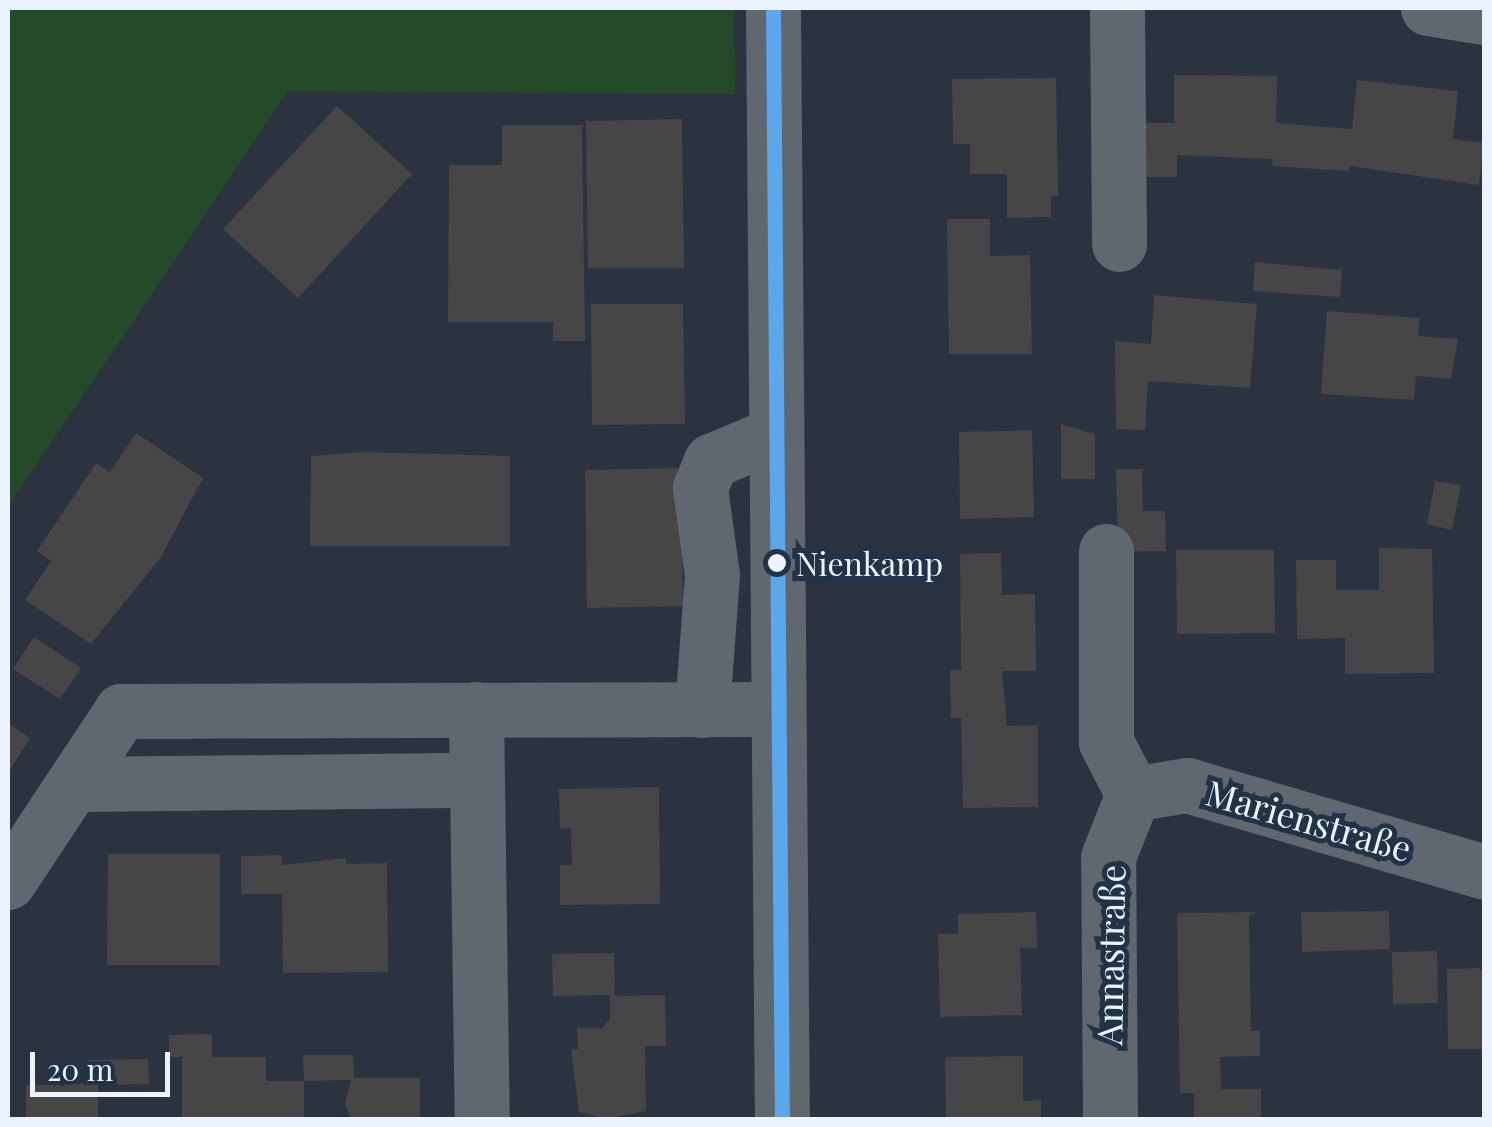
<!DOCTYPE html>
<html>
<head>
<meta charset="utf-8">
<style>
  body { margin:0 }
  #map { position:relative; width:1492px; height:1127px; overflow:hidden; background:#2a333f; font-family:"Playfair Display",serif }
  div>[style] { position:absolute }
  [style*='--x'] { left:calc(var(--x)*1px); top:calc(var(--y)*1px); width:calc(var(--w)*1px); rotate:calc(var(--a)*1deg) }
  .green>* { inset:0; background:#244a29 }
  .building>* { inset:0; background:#464647 }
  .minor>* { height:55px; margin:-27.5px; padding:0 27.5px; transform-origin:27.5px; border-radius:27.5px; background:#60676f }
  .bus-1>* { height:15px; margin:-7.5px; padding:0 7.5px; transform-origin:7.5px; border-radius:7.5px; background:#5aa8eb }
  .dots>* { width:28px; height:28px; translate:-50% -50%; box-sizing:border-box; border:5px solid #223247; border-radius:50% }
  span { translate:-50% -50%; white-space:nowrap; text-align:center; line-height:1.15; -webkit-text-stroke:10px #223247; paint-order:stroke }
  .bus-label { font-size:32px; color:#ebf3fe }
  .left { translate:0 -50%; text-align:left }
  .street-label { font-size:35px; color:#ebf3fe }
  .frame { position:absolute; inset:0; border:10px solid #ebf3fe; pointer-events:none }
  .scale { position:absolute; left:30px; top:1052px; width:140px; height:45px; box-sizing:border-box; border:5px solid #ebf3fe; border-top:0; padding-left:12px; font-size:30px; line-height:35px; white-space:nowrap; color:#ebf3fe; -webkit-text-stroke:8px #223247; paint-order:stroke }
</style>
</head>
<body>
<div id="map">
  <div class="green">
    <i style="clip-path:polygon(8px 8px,734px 8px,735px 94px,288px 91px,8px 507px)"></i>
  </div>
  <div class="building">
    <i style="clip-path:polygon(1174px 75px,1277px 76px,1276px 123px,1352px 129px,1357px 80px,1458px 91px,1453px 139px,1484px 143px,1479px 185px,1350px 166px,1349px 171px,1272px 166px,1273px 159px,1177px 155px,1177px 177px,1141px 177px,1141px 123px,1174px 123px)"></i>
    <i style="clip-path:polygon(1056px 78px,1058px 196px,1051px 196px,1051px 217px,1007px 218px,1007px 174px,970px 174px,970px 144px,953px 144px,952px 79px)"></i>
    <i style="clip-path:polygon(337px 106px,412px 174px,298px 298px,223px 229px)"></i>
    <i style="clip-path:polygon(682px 119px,684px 268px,588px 268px,586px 121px)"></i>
    <i style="clip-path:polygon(502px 125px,582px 125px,585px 341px,553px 341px,553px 322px,448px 322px,449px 165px,502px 165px)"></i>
    <i style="clip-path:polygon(947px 219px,990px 219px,990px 256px,1030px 255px,1032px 354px,949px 354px)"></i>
    <i style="clip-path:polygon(1255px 262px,1342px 270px,1340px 297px,1253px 291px)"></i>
    <i style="clip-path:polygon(1154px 295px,1257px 304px,1250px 388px,1148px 381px,1145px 430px,1116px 429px,1115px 341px,1151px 344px)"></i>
    <i style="clip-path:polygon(591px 304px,683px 304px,685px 424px,592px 425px)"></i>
    <i style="clip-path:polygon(1327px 311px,1420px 318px,1418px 336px,1458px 339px,1451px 379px,1416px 376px,1414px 400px,1321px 394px)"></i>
    <i style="clip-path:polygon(1061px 424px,1095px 434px,1095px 479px,1061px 479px)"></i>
    <i style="clip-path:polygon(1032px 430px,1034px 517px,960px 519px,959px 432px)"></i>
    <i style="clip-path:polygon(136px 433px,203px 478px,161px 557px,91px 644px,25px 600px,51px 561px,37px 551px,96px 463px,110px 472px)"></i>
    <i style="clip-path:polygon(364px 452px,510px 456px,510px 546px,310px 546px,311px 456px)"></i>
    <i style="clip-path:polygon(681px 468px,683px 606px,587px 608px,585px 470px)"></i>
    <i style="clip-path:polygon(1116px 469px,1142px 469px,1143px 511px,1165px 511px,1166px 551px,1118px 552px)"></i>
    <i style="clip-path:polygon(1435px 481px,1461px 485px,1452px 530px,1427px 524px)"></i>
    <i style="clip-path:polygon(1379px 548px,1432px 549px,1434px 673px,1345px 674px,1345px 638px,1297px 639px,1296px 560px,1336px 560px,1336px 590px,1379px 590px)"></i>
    <i style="clip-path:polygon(1176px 550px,1274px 550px,1275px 633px,1177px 634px)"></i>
    <i style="clip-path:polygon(1001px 553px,1002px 595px,1035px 594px,1036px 671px,1002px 671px,1007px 726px,1038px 725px,1038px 807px,963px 808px,961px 718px,951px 718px,950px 670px,961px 670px,960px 554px)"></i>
    <i style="clip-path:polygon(34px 637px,81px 668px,60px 699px,13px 669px)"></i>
    <i style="clip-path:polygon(8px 723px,30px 738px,8px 773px)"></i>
    <i style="clip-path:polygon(659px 787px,660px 904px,560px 905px,560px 865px,572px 865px,571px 828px,560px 829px,559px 789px)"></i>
    <i style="clip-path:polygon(108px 854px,220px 854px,220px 965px,107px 965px)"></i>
    <i style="clip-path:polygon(281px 855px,282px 865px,346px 858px,346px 864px,387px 863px,388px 972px,283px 973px,282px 894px,241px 894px,241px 856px)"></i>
    <i style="clip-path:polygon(1389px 911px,1390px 949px,1302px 952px,1301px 912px)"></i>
    <i style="clip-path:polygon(1036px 912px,1037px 948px,1020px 948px,1022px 1015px,940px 1017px,938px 934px,958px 934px,958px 914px)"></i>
    <i style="clip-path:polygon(1258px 912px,1249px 915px,1250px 975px,1251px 1031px,1260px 1031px,1260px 1056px,1220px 1057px,1221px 1089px,1261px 1089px,1261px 1120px,1194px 1120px,1194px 1093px,1180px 1093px,1177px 913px)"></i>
    <i style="clip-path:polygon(1437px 951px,1438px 1003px,1393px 1004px,1392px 952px)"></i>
    <i style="clip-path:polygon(614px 953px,615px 996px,665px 995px,666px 1046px,645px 1046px,646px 1111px,606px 1119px,579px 1112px,571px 1049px,578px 1049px,577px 1028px,602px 1028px,610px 1019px,610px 995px,553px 996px,552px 954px)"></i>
    <i style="clip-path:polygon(1479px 968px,1484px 973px,1484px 1049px,1448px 1049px,1447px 969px)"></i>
    <i style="clip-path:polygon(212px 1034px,212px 1057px,266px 1057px,266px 1081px,304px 1081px,304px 1120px,182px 1120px,182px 1057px,169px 1057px,169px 1035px)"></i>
    <i style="clip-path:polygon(303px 1055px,353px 1055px,354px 1078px,420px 1078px,420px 1120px,351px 1120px,345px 1103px,351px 1080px,304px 1081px)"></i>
    <i style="clip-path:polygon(1023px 1056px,1023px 1101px,1041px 1100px,1041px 1120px,946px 1120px,945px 1057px)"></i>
    <i style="clip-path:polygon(148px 1059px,149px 1084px,98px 1085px,98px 1120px,26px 1120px,26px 1085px,87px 1084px,87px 1060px)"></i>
  </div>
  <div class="minor">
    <i style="--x:773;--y:8;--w:1112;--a:89.54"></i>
    <i style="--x:1117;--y:8;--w:236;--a:89.5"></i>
    <i style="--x:1428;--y:8;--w:57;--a:9.1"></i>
    <i style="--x:1106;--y:551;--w:191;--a:90"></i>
    <i style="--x:1106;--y:742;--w:59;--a:62.6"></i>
    <i style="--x:476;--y:709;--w:411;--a:89.2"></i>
    <i style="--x:702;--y:710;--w:135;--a:-85.8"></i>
    <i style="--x:712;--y:575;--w:88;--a:-97.9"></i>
    <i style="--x:700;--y:488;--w:29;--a:-68"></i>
    <i style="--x:711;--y:461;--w:69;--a:-22.9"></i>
    <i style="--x:76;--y:784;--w:400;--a:-0.6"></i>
    <i style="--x:1133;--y:794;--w:55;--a:-9.5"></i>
    <i style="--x:1187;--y:785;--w:309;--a:16.3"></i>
    <i style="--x:8;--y:882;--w:205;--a:-56.5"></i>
    <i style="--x:121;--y:711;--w:657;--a:-0.17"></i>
    <i style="--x:1110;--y:1120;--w:263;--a:-90.4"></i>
    <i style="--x:1108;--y:857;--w:68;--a:-68.4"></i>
  </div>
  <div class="bus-1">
    <i style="--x:773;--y:8;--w:1112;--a:89.54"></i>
  </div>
  <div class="dots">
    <i style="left:777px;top:563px;background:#ebf3fe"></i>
  </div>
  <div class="bus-label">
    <span class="left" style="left:796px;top:563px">Nienkamp</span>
  </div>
  <div class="street-label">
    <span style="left:1309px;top:820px;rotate:16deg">Marienstraße</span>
    <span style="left:1110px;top:955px;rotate:-89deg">Annastraße</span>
  </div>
  <div class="frame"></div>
  <div class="scale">20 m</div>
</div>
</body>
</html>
